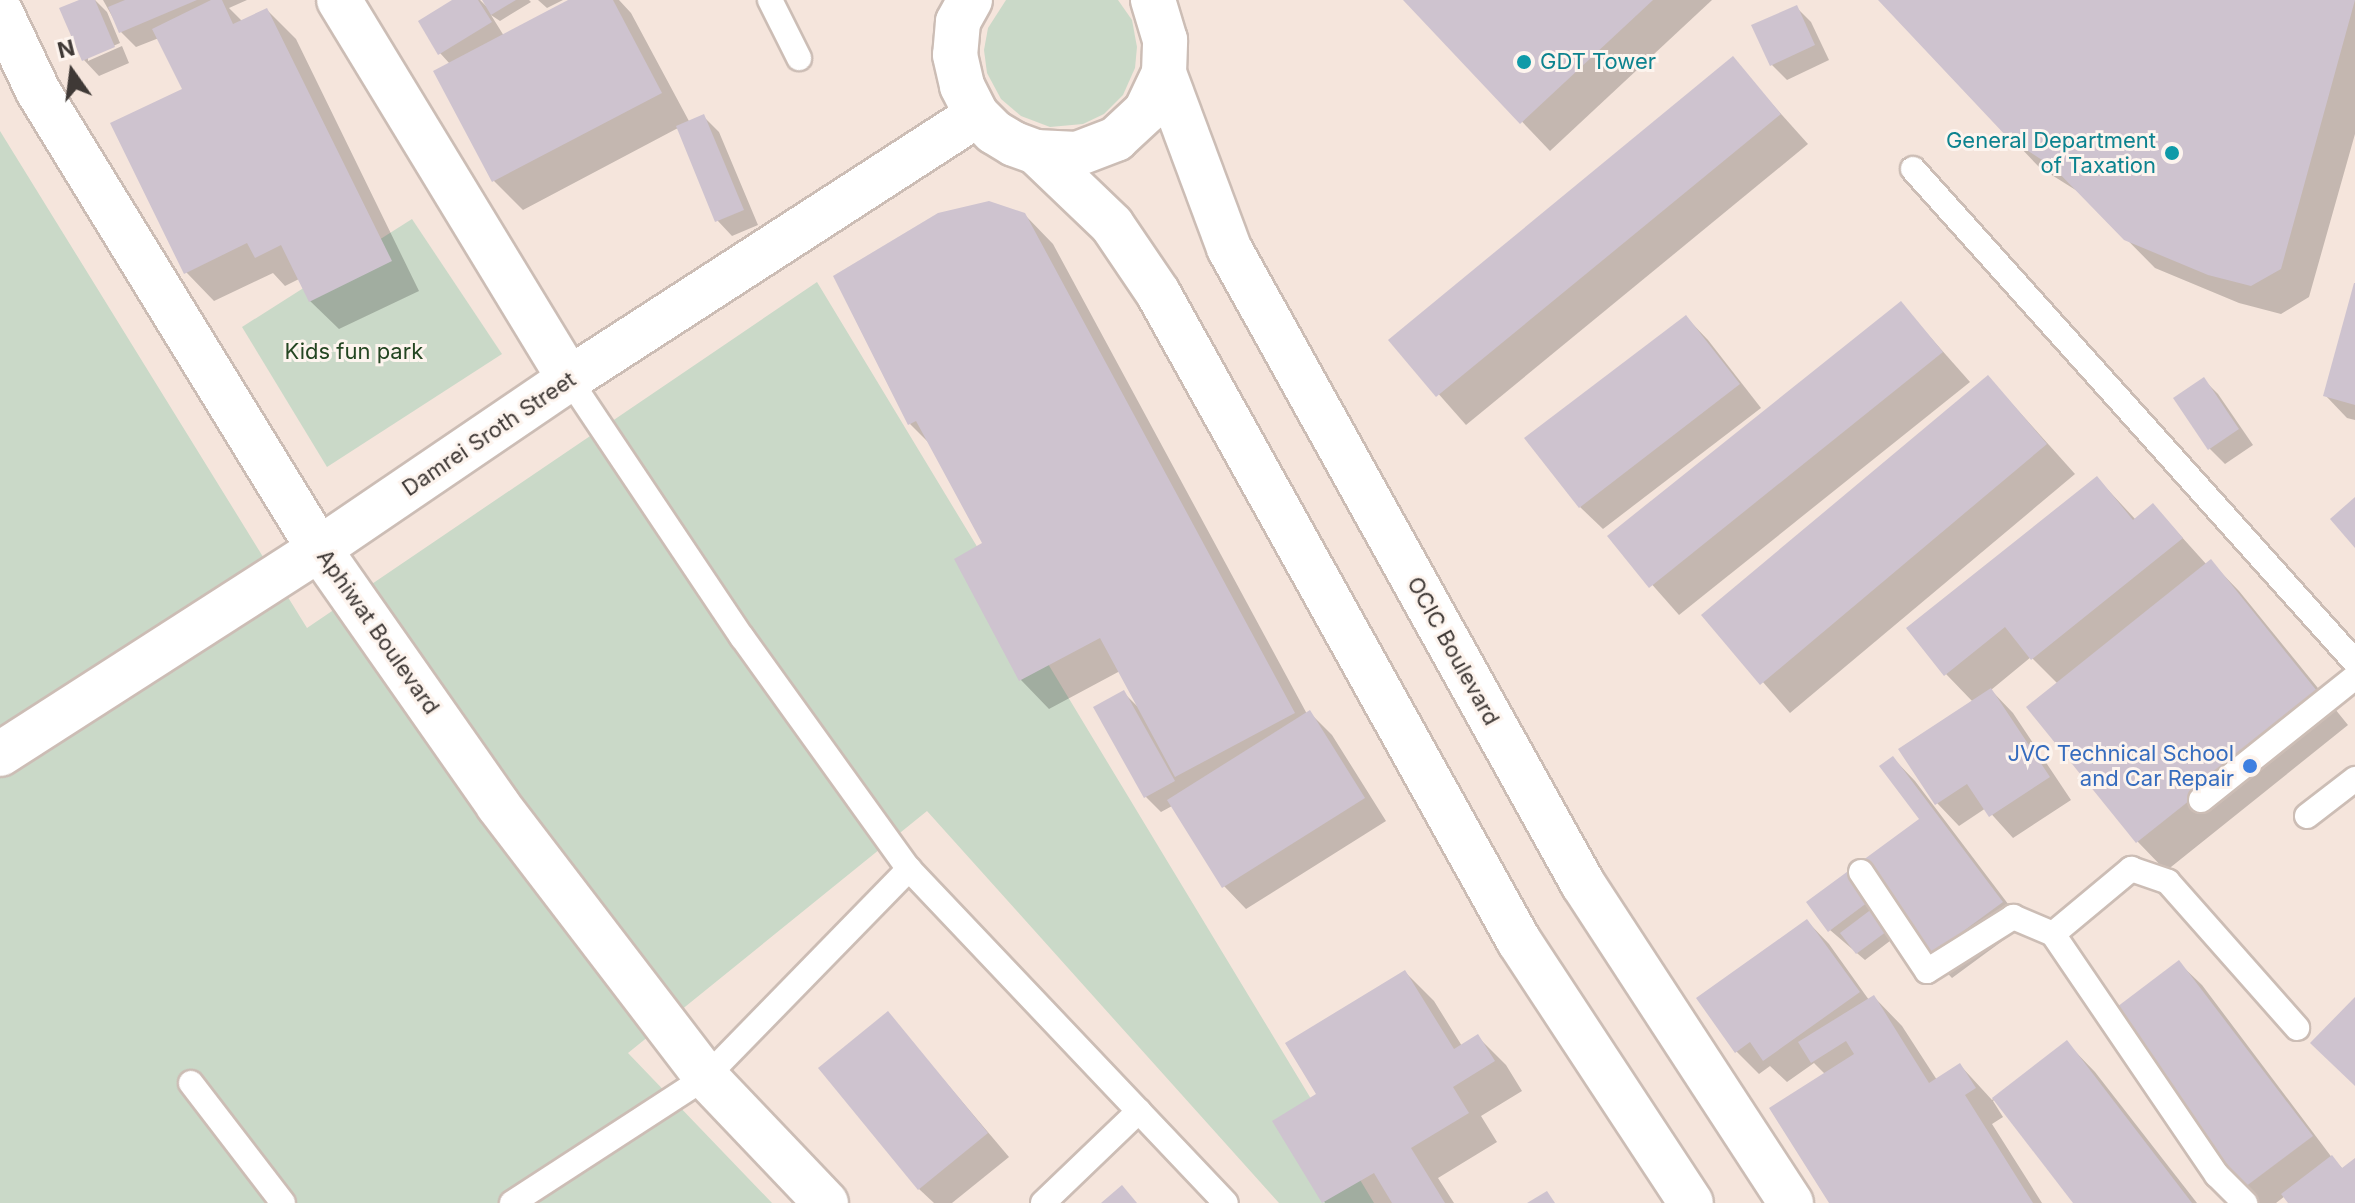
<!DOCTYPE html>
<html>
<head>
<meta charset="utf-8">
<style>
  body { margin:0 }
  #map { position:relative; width:2355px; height:1203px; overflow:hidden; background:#f5e5dc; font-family:Inter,sans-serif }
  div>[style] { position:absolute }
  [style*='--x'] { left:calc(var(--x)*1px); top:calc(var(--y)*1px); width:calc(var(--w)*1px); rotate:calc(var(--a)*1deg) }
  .green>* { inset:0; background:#cad9c8 }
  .shadow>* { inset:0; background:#0003 }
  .building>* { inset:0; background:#cec3cf }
  .roads { filter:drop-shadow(2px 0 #ccbdb5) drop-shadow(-2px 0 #ccbdb5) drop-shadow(0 2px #ccbdb5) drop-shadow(0 -2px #ccbdb5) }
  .service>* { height:24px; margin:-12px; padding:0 12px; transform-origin:12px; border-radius:12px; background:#fff }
  .minor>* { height:44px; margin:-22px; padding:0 22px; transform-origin:22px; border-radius:22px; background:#fff }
  .tertiary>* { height:44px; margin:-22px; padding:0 22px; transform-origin:22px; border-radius:22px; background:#fff }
  .dots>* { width:22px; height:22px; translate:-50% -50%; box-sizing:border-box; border:4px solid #fdf4ee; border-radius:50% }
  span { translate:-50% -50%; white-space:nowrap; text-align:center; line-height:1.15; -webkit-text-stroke:6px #fdf4ee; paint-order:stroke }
  .culture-label { font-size:22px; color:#0d838f }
  .left { translate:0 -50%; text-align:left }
  .right { translate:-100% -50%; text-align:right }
  .park-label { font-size:22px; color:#244622 }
  .street-label { font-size:22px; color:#3f3936 }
  .shop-label { font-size:22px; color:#366cbe }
  .north { position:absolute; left:32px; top:32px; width:80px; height:80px; -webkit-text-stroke:6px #fdf4ee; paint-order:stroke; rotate:346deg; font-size:22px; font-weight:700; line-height:32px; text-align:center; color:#3f3936 }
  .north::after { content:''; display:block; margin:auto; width:28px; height:36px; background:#3f3936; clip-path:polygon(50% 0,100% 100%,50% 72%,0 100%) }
</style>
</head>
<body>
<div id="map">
  <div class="green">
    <i style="clip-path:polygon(1006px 0,1118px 0,1132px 20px,1137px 47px,1135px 68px,1123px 95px,1104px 114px,1083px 124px,1050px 127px,1021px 116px,1001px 99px,987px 73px,984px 50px,988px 28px)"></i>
    <i style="clip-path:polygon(0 131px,307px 628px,817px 282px,1374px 1203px,1279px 1203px,927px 811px,628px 1053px,772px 1203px,0 1203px)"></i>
    <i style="clip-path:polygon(412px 219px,502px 354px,327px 467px,242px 327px)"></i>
  </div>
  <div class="shadow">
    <i style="clip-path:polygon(84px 0,95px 0,107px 12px,120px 43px,88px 57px,88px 61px,122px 46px,129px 63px,99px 76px,84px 60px,62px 9px)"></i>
    <i style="clip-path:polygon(103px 0,247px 0,229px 8px,243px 22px,267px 10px,296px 39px,419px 291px,339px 329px,310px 301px,299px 279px,285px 286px,273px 273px,214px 301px,186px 272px,184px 89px,159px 38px,136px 47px,121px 32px)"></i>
    <i style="clip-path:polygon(456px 0,480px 0,487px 7px,484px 0,529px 0,531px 2px,500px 21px,491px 15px,504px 36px,572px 0,619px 0,631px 13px,690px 123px,704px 117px,719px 132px,758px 225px,732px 236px,717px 220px,678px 128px,523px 210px,494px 181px,436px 72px,450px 64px,440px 53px)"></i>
    <i style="clip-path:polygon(538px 0,563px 0,547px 8px)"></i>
    <i style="clip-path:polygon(1406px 0,1712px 0,1550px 151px)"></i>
    <i style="clip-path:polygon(1880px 0,2355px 0,2355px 134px,2309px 297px,2281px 314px,2239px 303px,2155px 268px,2082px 194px,2039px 167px)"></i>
    <i style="clip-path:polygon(1796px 7px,1811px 22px,1829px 60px,1787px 80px,1772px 65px)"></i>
    <i style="clip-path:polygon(1732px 59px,1808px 144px,1466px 425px,1391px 340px)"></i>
    <i style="clip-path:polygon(1024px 214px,1053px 244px,1307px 714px,1310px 713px,1332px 735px,1386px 821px,1246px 909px,1224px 886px,1172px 806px,1161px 812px,1146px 797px,1123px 692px,1138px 707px,1120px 671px,1049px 709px,1021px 680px,985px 544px,931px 445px,910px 424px)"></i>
    <i style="clip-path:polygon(2355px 287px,2355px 420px,2347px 418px,2325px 395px)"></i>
    <i style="clip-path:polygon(1900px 303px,1970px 382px,1679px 615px,1610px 537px)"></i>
    <i style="clip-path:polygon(1686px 317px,1708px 340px,1761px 408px,1603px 529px,1580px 507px)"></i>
    <i style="clip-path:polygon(1988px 377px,2075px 474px,1790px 713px,1704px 615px)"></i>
    <i style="clip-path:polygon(2203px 379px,2218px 394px,2253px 445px,2225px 464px,2210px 449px)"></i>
    <i style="clip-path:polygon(2097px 478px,2136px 520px,2153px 505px,2207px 565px,2211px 562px,2239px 591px,2348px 725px,2166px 871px,2138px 842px,2028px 707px,2058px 684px,2031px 657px,1991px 690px,2013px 713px,2071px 800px,2013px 838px,1986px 808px,1959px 826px,1937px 803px,1973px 702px,1946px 674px)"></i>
    <i style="clip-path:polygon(1893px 758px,1915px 781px,2024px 925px,1952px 978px,1930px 955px,1899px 934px,1865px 960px,1830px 930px,1922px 819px)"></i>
    <i style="clip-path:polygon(1807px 921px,1829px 944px,1869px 1000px,1874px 997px,1902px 1026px,1937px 1080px,1960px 1065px,1992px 1100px,2067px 1043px,2095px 1072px,2197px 1203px,2075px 1203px,1995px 1099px,1993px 1101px,2003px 1117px,1992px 1124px,2042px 1203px,1831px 1203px,1826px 1075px,1814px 1063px,1787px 1082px,1770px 1066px,1759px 1074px,1736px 1051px)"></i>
    <i style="clip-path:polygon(2179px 963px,2202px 985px,2333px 1159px,2343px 1169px,2355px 1160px,2355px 1203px,2290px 1203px,2285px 1196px,2276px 1203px,2257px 1203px,2243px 1188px)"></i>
    <i style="clip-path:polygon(1405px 972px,1434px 1001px,1462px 1046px,1478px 1037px,1506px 1065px,1522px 1091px,1481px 1116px,1497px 1142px,1438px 1178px,1454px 1203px,1325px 1203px,1275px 1122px,1319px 1095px)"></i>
    <i style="clip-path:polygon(888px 1014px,1009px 1157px,952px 1203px,934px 1203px,919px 1189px)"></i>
  </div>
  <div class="building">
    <i style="clip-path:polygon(79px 0,95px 0,115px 47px,82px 61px,59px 8px)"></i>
    <i style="clip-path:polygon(125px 0,197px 0,119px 33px,108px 7px)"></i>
    <i style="clip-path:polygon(211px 0,222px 0,233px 24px,267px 8px,392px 261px,309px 302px,281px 245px,255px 258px,247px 243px,184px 274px,110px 123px,182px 89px,152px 29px)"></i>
    <i style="clip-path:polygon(452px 0,478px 0,492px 22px,438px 55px,418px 21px)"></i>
    <i style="clip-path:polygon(482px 0,516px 0,491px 15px)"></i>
    <i style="clip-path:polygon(568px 0,613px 0,662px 93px,492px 182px,433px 71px)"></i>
    <i style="clip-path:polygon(1403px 0,1653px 0,1520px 124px)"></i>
    <i style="clip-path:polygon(1878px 0,2355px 0,2281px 269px,2251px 286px,2208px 275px,2124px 240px,2053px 167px,2008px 138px)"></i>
    <i style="clip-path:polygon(1797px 5px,1815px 45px,1770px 66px,1751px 25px)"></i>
    <i style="clip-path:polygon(1733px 56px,1781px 114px,1436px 397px,1388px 340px)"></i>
    <i style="clip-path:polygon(704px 114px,744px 210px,715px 222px,676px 126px)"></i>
    <i style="clip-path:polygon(989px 201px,1025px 213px,1295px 713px,1175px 777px,1100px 638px,1019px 681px,954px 559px,982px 543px,916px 421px,908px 425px,833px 276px,938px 213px)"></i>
    <i style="clip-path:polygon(2354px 283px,2355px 283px,2355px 405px,2323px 396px)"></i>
    <i style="clip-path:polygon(1901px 301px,1943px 352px,1649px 588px,1607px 536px)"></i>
    <i style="clip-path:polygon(1686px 315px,1740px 384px,1579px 508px,1524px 438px)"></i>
    <i style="clip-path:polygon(1988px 375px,2047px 444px,1760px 685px,1701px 615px)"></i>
    <i style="clip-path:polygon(2204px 377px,2239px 429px,2208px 450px,2173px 398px)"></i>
    <i style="clip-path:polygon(2097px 476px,2133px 520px,2153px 503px,2183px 538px,2031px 660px,2005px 627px,1944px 676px,1906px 628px)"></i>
    <i style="clip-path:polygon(2355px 497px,2355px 548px,2330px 519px)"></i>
    <i style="clip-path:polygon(2211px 559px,2321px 696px,2136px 843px,2026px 707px)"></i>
    <i style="clip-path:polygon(1991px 688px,2050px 777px,1989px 817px,1967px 784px,1935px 805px,1898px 749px)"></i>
    <i style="clip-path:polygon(1124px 690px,1175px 781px,1144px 798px,1093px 707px)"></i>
    <i style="clip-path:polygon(1310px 710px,1365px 798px,1222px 888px,1167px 800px)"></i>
    <i style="clip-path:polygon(1893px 756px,2003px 902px,1928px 957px,1880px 893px,1828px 932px,1806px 902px,1919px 819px,1879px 766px)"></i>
    <i style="clip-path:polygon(1877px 905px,1894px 926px,1856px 954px,1840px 933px)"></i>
    <i style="clip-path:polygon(1807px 919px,1860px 992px,1763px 1061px,1750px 1042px,1735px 1053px,1696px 998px)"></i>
    <i style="clip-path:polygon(2179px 960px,2313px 1136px,2241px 1190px,2109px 1013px)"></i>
    <i style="clip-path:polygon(1405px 970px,1454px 1049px,1478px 1034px,1495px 1061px,1453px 1087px,1469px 1113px,1411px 1148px,1445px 1203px,1392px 1203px,1374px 1173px,1322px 1203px,1272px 1121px,1316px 1094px,1285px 1043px)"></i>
    <i style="clip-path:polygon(1874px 995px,1929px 1083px,1960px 1063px,1976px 1088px,1965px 1095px,2033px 1203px,1829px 1203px,1769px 1108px,1854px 1054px,1846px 1041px,1811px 1063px,1798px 1042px)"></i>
    <i style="clip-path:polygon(2355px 997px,2355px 1086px,2310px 1043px)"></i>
    <i style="clip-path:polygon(888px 1011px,988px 1133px,918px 1190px,818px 1068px)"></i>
    <i style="clip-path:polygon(2067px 1040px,2192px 1203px,2073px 1203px,1992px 1098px)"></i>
    <i style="clip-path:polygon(2332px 1155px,2342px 1168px,2355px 1158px,2355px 1203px,2288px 1203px,2281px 1194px)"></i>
    <i style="clip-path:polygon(1122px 1185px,1137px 1203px,1101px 1203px)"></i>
    <i style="clip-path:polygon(1547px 1191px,1555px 1203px,1527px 1203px)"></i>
  </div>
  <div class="roads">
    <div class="service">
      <i style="--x:770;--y:0;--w:65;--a:63.4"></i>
      <i style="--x:1913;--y:169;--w:662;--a:48.12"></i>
      <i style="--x:569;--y:379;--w:311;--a:56.2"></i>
      <i style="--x:742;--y:637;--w:286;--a:54.3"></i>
      <i style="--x:909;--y:869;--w:460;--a:46.5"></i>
      <i style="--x:2201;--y:800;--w:197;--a:-38.6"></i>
      <i style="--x:2307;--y:816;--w:61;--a:-37.6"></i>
      <i style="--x:1861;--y:872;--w:119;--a:56.3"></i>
      <i style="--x:1927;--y:971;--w:102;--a:-32.1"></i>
      <i style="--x:2013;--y:917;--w:43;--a:23"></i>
      <i style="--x:2053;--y:934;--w:292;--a:55.8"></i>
      <i style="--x:2217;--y:1175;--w:40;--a:45"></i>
      <i style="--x:2053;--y:934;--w:102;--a:-39.8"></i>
      <i style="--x:2131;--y:869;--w:39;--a:19"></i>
      <i style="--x:2168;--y:882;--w:195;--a:48.5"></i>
      <i style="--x:191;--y:1083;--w:151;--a:52.5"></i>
      <i style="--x:512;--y:1203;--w:231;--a:-33"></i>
      <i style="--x:706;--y:1077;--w:291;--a:-45.7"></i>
      <i style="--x:1043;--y:1203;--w:133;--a:-43.8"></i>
    </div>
    <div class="minor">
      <i style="--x:339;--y:0;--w:443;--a:58.7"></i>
      <i style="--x:0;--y:754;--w:379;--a:-32.7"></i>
      <i style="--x:319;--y:549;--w:302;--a:-34.2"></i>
      <i style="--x:569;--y:379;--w:486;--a:-32.9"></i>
    </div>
    <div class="tertiary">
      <i style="--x:970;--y:0;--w:25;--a:119"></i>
      <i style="--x:958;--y:22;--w:33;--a:95"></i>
      <i style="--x:955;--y:55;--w:32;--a:77"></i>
      <i style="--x:962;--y:86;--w:33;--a:63"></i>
      <i style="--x:977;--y:115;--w:24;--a:45"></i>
      <i style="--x:994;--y:132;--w:23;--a:31"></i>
      <i style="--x:1014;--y:144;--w:23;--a:20"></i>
      <i style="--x:1036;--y:152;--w:41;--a:2.8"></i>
      <i style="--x:1077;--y:154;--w:42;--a:-21"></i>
      <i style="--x:1116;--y:139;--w:41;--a:-43"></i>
      <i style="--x:1146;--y:111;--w:42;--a:-64.7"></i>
      <i style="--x:1164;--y:73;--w:33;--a:-88"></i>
      <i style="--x:1165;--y:40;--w:42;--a:-106.7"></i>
      <i style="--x:0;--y:11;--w:89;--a:64.6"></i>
      <i style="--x:38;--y:91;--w:537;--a:58.47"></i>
      <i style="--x:319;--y:549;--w:312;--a:55"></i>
      <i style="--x:498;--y:805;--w:342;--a:52.6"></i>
      <i style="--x:706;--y:1077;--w:174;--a:46.4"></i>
      <i style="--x:1164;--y:73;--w:187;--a:69.6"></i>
      <i style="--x:1229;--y:248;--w:728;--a:60.9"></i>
      <i style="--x:1583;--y:884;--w:381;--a:56.9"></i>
      <i style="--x:1036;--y:152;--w:105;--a:43.8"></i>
      <i style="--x:1112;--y:225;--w:82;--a:55.9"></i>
      <i style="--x:1158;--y:293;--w:742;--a:60.88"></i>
      <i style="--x:1519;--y:941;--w:313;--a:56.7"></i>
    </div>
  </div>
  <div class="dots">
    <i style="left:1524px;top:62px;background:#0f9aa8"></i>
    <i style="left:2172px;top:153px;background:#0f9aa8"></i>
    <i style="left:2250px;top:766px;background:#3f7fe0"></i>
  </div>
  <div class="culture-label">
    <span class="left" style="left:1540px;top:62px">GDT Tower</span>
    <span class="right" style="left:2156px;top:153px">General Department<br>of Taxation</span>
  </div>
  <div class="park-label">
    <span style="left:354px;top:352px">Kids fun park</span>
  </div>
  <div class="street-label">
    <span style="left:489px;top:434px;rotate:-34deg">Damrei Sroth Street</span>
    <span style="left:378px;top:632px;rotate:55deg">Aphiwat Boulevard</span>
    <span style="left:1453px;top:651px;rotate:61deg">OCIC Boulevard</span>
  </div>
  <div class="shop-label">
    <span class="right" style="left:2234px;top:766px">JVC Technical School<br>and Car Repair</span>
  </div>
  <div class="north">N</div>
</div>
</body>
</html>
